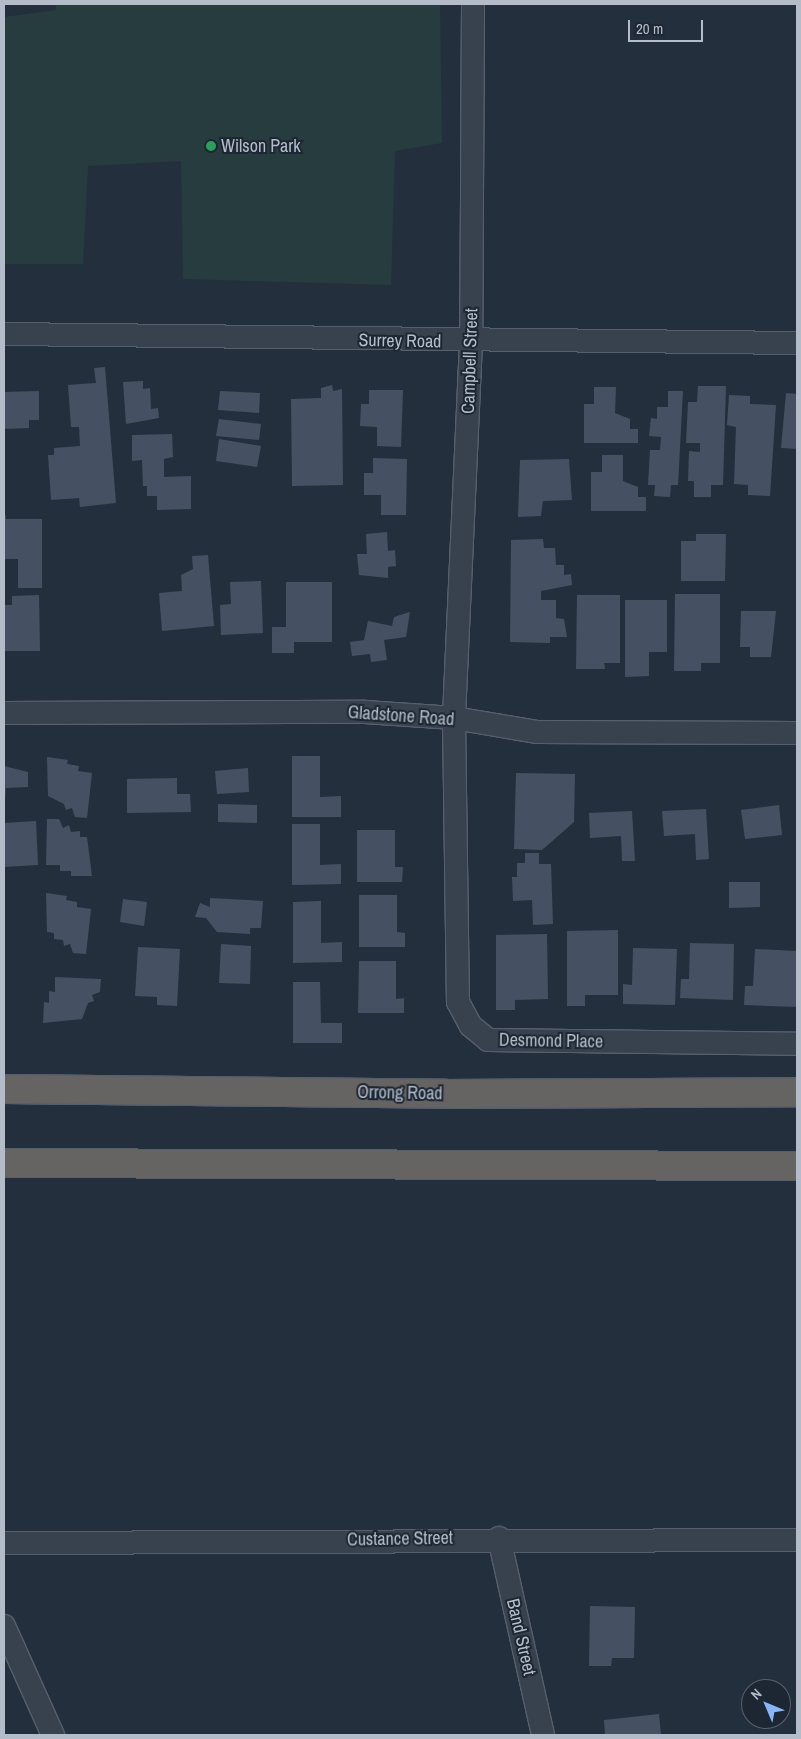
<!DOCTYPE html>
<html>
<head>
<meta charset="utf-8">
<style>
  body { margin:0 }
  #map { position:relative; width:801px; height:1739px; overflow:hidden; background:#242f3e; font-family:"Archivo Narrow",sans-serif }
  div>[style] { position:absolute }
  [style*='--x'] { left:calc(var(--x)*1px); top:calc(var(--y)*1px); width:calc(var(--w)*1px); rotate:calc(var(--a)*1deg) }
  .green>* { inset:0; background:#263c3f }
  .building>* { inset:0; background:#455162 }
  .roads { filter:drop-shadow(1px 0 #565f6c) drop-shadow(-1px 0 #565f6c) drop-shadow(0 1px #565f6c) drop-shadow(0 -1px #565f6c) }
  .minor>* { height:22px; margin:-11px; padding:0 11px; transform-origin:11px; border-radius:11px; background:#38414e }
  .trunk>* { height:28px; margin:-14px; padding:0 14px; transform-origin:14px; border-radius:14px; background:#656462 }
  .dots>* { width:14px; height:14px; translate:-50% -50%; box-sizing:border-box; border:2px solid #1d2633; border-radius:50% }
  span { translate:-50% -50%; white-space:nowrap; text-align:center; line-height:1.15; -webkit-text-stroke:4px #1d2633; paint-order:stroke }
  .poi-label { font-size:18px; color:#b4bcc9 }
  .left { translate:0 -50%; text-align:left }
  .street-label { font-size:18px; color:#b4bcc9 }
  .frame { position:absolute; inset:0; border:5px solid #b4bcc9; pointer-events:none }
  .north { position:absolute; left:741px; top:1679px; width:50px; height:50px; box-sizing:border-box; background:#1d2633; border:1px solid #59626f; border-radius:50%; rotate:315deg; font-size:14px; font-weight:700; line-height:20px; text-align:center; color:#b4bcc9 }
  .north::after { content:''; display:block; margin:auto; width:18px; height:22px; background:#8ab4f8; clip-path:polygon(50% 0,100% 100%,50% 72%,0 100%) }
  .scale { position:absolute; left:628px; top:20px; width:75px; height:22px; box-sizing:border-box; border:2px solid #b4bcc9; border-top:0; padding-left:6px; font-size:15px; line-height:18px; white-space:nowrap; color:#b4bcc9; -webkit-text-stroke:4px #1d2633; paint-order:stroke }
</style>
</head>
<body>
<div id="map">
  <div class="green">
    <i style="clip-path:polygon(56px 4px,440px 4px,442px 143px,395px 151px,391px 285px,183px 279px,181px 161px,88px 166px,83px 264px,4px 264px,4px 17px,56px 10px)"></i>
  </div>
  <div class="building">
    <i style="clip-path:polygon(105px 367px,116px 503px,80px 507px,79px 498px,51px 500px,48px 455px,54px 455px,54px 448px,80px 446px,79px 427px,71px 427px,68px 385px,96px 383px,94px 368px)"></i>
    <i style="clip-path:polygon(143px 381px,143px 389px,150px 388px,151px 409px,158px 408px,159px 418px,126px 424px,123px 382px)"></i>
    <i style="clip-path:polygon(332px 385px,333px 391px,342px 389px,343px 485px,292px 486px,291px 399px,321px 398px,321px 388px)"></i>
    <i style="clip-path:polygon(698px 386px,726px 386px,723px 485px,711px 485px,711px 497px,694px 497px,694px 481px,688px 481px,689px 451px,700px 452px,700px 443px,686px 443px,688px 402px,697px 402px)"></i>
    <i style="clip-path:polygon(594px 387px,616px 387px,615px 413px,630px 419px,630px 429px,638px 429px,638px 443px,584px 443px,584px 404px,594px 404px)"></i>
    <i style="clip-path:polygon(369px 390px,403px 390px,401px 447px,377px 446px,377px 427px,360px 426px,361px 404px,369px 404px)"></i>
    <i style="clip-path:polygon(39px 391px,39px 420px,29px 420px,29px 428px,4px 429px,4px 392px)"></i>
    <i style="clip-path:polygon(220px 391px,260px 393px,259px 413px,218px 410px)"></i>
    <i style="clip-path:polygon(668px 391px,683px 391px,678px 485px,671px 485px,670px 497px,654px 496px,655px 485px,648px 485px,650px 450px,660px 450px,661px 437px,649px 436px,651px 418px,657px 419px,657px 407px,668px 407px)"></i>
    <i style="clip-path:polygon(786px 393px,797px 394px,797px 449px,781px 448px)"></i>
    <i style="clip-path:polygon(729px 395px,750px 396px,750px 404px,776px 405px,770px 496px,748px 495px,748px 485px,734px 484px,736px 427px,727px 425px)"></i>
    <i style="clip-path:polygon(219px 419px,261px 424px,259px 440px,216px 436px)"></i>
    <i style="clip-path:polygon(172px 434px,173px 457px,164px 459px,164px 477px,191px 476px,191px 509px,157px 510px,157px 496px,147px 496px,147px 486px,143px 486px,142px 460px,132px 461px,132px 435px)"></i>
    <i style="clip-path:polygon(219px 439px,261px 446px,257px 467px,216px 461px)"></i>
    <i style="clip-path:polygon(602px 455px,623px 455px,623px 481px,638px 487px,638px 497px,646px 497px,646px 511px,591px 511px,591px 472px,602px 472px)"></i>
    <i style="clip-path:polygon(373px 458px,407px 459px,406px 515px,381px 515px,381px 495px,364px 495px,364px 473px,373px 473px)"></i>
    <i style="clip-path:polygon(569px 459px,572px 500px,543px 501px,541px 516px,518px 517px,520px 460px)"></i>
    <i style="clip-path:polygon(4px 508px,6px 519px,42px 519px,42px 588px,18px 588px,18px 559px,4px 559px)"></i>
    <i style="clip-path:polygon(387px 532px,388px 551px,395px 550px,396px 566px,388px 567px,388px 578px,359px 575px,357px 554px,367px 554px,366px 534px)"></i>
    <i style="clip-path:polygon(696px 534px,726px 534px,725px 581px,681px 581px,681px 541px,696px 541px)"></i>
    <i style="clip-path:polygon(543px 539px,544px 548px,555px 548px,556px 565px,564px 565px,564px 575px,571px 574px,572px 585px,541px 591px,541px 600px,556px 600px,556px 618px,564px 619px,567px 637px,550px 637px,550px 643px,510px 642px,511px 540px)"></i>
    <i style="clip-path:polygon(208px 555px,214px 626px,162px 631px,159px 593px,182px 591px,181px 575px,193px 569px,192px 556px)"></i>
    <i style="clip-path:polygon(261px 581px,263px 633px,221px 635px,220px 605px,231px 604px,230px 582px)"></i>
    <i style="clip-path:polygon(286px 582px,332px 582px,332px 642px,294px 642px,294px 653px,272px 653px,272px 627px,286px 627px)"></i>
    <i style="clip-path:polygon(675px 594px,720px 594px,720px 663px,701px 663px,701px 671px,674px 671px)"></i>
    <i style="clip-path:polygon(39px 595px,40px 651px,4px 651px,4px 605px,12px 605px,12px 596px)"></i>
    <i style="clip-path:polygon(577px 595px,620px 595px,620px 663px,604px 663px,605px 669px,576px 669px)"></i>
    <i style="clip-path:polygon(625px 600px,667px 600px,667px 652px,649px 652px,649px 676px,625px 677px)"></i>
    <i style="clip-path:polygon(741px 611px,776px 611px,771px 657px,750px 657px,750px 647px,740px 647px)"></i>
    <i style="clip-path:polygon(410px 612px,406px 637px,384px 640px,387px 660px,371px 662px,370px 654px,352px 656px,350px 642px,364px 640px,368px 621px,392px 626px,394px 617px)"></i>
    <i style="clip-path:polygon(292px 756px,320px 756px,320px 797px,341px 796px,341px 817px,292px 817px)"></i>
    <i style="clip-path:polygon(47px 757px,68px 760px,67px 764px,79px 766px,78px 771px,92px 773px,87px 818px,75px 817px,72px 808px,66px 810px,64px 804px,48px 796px)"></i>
    <i style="clip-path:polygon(4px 766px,28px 772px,28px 787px,6px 788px,6px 801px)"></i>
    <i style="clip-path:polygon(248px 768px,249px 792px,217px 794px,215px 771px)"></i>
    <i style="clip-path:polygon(516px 773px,575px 774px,574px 822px,542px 850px,514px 849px)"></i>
    <i style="clip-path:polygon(177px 778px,177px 794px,190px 794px,191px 812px,127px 813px,127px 779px)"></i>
    <i style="clip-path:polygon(218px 804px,257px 805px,257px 823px,218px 822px)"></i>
    <i style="clip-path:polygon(779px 805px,782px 835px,745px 839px,741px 810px)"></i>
    <i style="clip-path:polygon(706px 809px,709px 859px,696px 860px,695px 834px,664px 836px,662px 811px)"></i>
    <i style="clip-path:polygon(632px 811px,635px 861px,622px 861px,621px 836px,590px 838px,589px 813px)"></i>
    <i style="clip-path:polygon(47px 819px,59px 819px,63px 828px,69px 825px,71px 832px,80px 831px,80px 837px,87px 837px,92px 876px,71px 876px,71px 871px,60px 871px,60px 865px,46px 865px)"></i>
    <i style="clip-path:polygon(36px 821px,38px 865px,4px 867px,4px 823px)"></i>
    <i style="clip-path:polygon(292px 824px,320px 824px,320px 865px,341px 864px,341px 884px,292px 885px)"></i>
    <i style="clip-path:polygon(357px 830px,395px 830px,395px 867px,403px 867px,402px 882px,357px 882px)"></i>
    <i style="clip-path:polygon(525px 853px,539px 853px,539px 864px,551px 864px,553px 924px,533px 925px,532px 900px,513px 901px,512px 877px,517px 877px,517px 863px,525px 863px)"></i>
    <i style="clip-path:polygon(729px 882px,760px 882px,760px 907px,729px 908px)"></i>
    <i style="clip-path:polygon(46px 893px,67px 896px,66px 900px,77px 902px,77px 907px,91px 909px,86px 954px,73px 953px,70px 944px,64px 946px,63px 940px,54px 939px,54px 933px,47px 932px)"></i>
    <i style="clip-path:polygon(359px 895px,397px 895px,397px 932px,405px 933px,405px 947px,359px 947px)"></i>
    <i style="clip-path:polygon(210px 898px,263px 901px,261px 928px,250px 928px,250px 934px,217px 932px,206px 918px,195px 917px,200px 903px,210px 907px)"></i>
    <i style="clip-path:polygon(123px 899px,147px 902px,144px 926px,120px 922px)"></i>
    <i style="clip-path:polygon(321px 901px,321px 943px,342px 942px,342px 962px,293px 963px,293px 902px)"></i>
    <i style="clip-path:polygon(618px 930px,618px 995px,585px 995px,585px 1006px,567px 1006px,567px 931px)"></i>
    <i style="clip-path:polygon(547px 934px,548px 999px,515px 1000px,515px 1010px,496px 1010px,496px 935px)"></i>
    <i style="clip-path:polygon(690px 943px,734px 944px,733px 1000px,680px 998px,681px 979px,689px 979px)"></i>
    <i style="clip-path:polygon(221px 944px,251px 946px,250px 984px,219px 983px)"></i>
    <i style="clip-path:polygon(138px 947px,180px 949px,177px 1006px,157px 1005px,157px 997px,135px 996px)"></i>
    <i style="clip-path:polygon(633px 948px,677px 949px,675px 1005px,623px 1004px,623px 984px,632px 985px)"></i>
    <i style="clip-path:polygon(755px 949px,797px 951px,797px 1007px,744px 1005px,745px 986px,753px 986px)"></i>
    <i style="clip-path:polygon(359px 961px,396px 961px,396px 999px,404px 998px,404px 1013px,358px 1013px)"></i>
    <i style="clip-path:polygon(55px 977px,101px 979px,100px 992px,92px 995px,94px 1001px,88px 1003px,82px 1019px,43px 1023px,44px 1002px,49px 1003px,49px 991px,55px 992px)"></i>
    <i style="clip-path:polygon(293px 982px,320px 982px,321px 1023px,342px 1023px,342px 1043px,293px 1043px)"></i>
    <i style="clip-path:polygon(590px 1606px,635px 1607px,634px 1658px,612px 1658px,611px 1666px,589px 1666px)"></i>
    <i style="clip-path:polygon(659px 1714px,661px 1735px,605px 1735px,604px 1720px)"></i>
  </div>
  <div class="roads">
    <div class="minor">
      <i style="--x:473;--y:4;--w:338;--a:90.3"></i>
      <i style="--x:471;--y:342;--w:376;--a:92.6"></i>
      <i style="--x:454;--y:718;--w:284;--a:89.2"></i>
      <i style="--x:458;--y:1002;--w:27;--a:62"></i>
      <i style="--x:471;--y:1026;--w:22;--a:39"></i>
      <i style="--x:488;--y:1040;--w:309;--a:0.7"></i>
      <i style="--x:4;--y:334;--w:793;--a:0.65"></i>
      <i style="--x:4;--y:713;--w:361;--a:-0.2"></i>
      <i style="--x:365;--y:712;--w:89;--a:3.9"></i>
      <i style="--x:454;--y:718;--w:85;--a:9.5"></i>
      <i style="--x:538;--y:732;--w:259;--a:0.2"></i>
      <i style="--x:499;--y:1538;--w:202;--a:77.4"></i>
      <i style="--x:4;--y:1543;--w:793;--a:-0.22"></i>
      <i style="--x:4;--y:1626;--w:120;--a:65.8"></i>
    </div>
    <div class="trunk">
      <i style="--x:4;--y:1089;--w:442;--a:0.6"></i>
      <i style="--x:446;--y:1094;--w:351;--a:-0.3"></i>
      <i style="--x:4;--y:1163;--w:793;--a:0.22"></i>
    </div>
  </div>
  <div class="dots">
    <i style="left:211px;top:146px;background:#2e9e5b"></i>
  </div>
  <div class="poi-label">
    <span class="left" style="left:221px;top:146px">Wilson Park</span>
  </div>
  <div class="street-label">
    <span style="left:400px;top:341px;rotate:1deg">Surrey Road</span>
    <span style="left:470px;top:361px;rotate:-88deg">Campbell Street</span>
    <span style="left:401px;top:716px;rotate:4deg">Gladstone Road</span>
    <span style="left:551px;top:1041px;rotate:1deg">Desmond Place</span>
    <span style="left:400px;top:1093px;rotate:1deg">Orrong Road</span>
    <span style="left:400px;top:1539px;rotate:-1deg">Custance Street</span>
    <span style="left:521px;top:1637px;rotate:77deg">Band Street</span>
  </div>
  <div class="frame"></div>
  <div class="north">N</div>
  <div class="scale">20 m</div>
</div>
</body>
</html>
